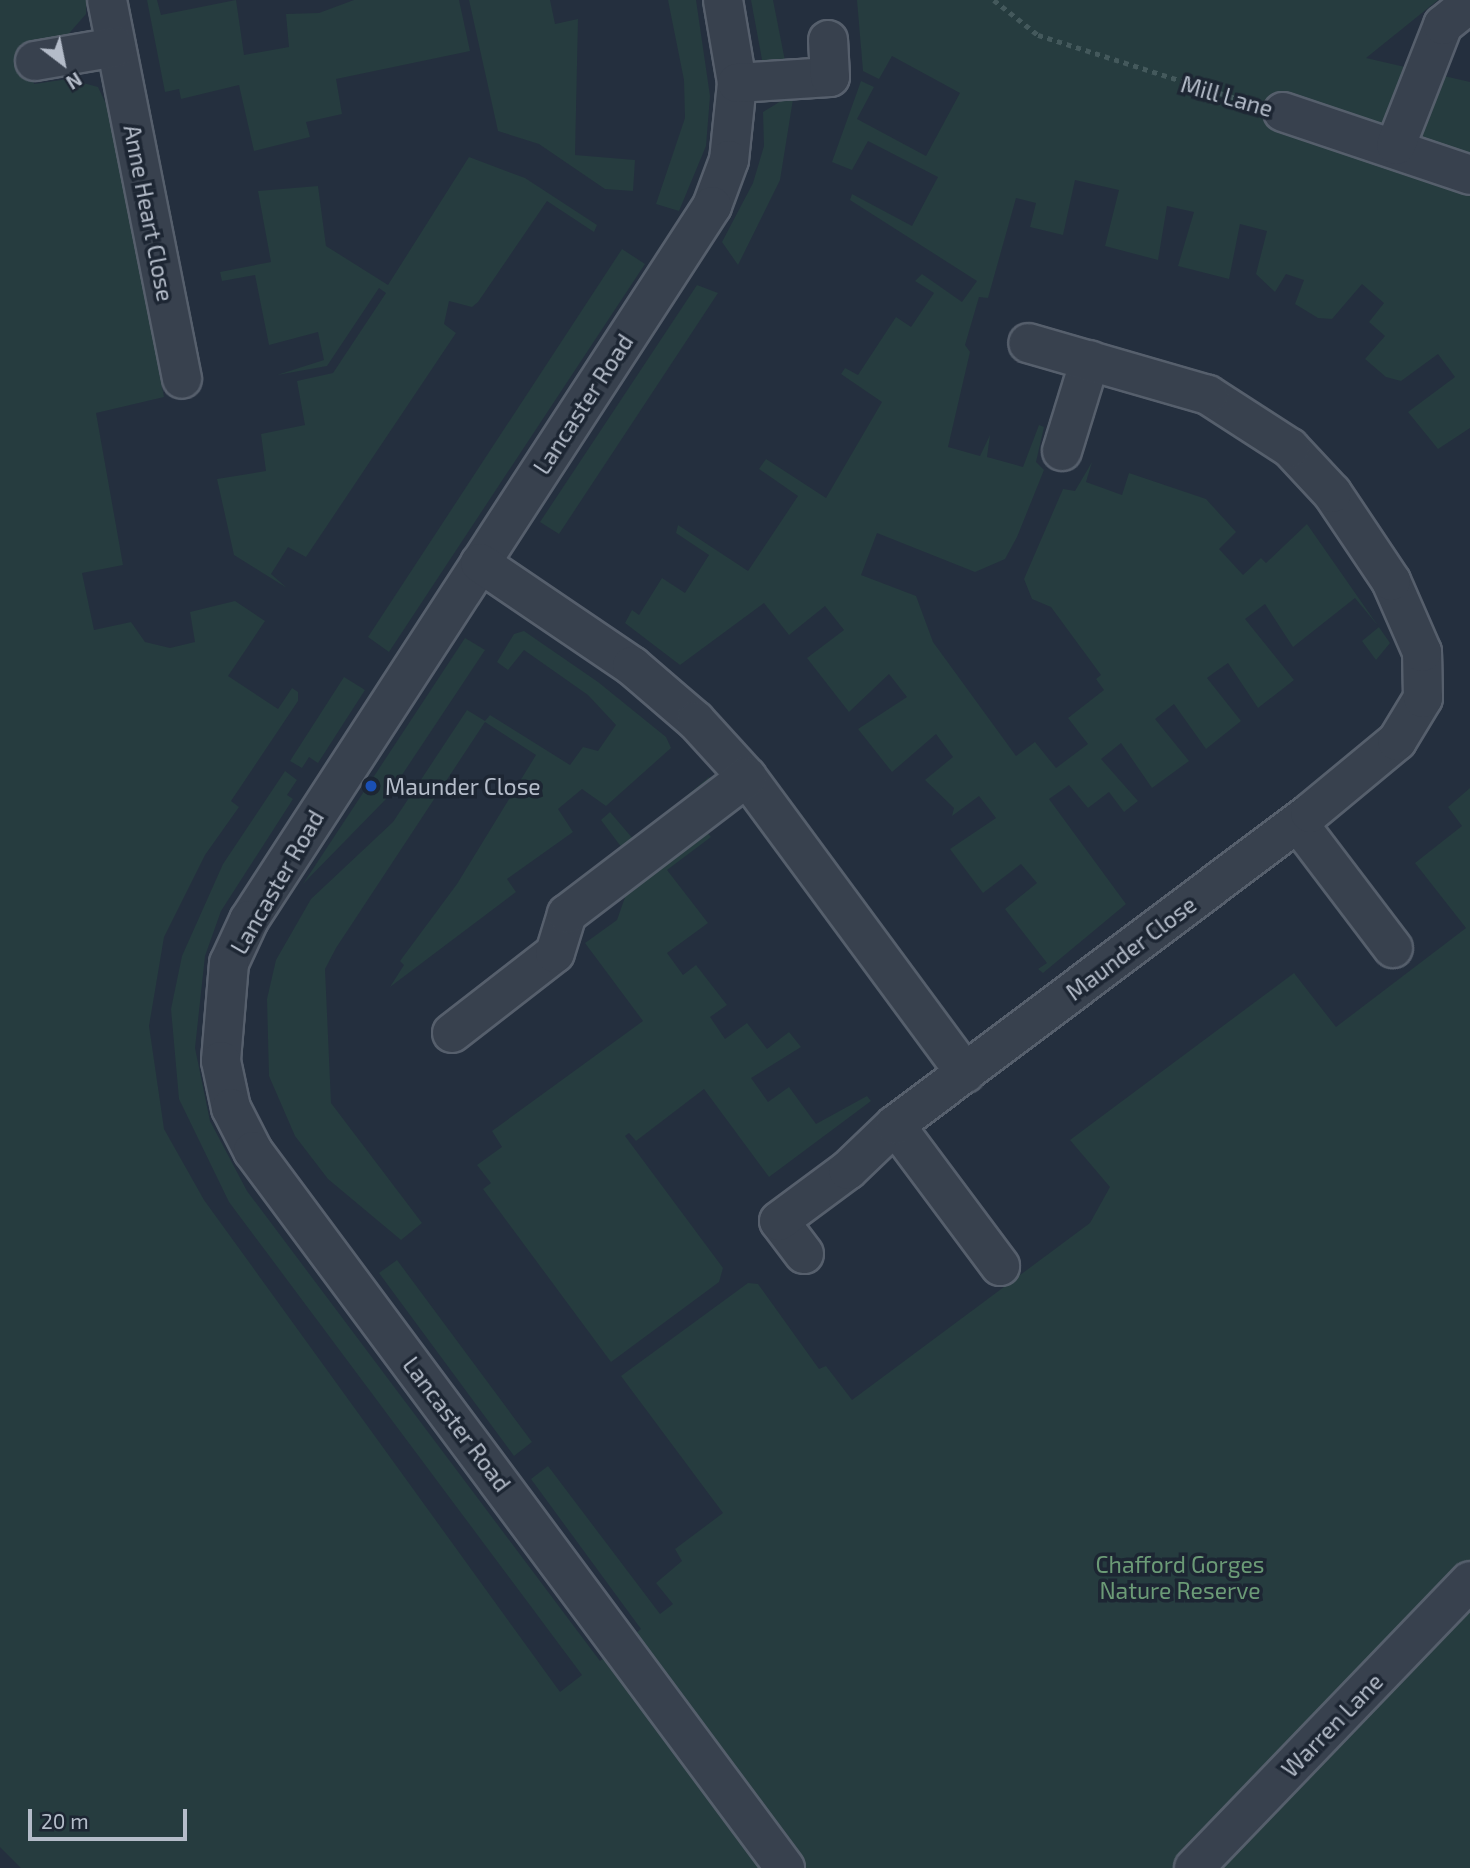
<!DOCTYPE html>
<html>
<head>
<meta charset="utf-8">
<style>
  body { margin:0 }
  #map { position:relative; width:1470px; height:1868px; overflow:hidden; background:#242f3e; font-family:"Exo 2",sans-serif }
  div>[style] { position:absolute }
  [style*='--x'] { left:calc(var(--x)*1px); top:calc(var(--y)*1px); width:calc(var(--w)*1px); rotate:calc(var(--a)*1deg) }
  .green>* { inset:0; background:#263c3f }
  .path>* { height:4.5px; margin-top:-2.25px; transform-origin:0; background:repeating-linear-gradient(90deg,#44595c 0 5px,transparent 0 10px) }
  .roads { filter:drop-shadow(2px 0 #565f6c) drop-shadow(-2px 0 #565f6c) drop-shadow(0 2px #565f6c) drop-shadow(0 -2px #565f6c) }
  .minor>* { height:38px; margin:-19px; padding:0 19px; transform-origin:19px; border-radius:19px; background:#38414e }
  .dots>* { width:19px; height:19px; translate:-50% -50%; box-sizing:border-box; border:4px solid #1d2633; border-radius:50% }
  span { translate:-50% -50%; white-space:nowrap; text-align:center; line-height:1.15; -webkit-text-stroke:7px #1d2633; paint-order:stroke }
  .street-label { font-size:23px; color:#b4bcc9 }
  .poi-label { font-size:23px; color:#b4bcc9 }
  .left { translate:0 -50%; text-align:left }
  .park-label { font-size:23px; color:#6b9a76 }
  .north { position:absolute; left:28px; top:28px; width:70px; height:70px; -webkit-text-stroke:5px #1d2633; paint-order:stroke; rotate:148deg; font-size:19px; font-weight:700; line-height:28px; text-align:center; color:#b4bcc9 }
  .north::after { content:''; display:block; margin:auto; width:24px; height:32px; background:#b4bcc9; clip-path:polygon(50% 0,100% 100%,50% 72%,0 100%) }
  .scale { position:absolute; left:28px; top:1809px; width:159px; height:32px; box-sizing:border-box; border:4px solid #b4bcc9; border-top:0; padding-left:9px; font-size:21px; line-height:24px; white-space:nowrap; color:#b4bcc9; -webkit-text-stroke:5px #1d2633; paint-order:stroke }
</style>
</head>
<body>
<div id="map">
  <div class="green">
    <i style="clip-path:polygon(0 0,86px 0,86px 14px,65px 38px,25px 43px,34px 84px,68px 79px,98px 87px,108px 108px,164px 397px,96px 413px,123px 565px,82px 573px,94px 630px,131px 622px,145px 642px,170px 648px,195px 642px,190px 612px,235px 601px,265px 621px,228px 676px,278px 709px,292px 688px,298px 692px,298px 701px,231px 801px,239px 807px,205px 855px,164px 937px,149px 1026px,164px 1129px,204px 1200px,560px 1692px,582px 1675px,229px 1202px,179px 1099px,171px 1009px,182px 956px,223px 864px,285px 771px,297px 780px,287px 795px,293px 799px,221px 911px,205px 956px,195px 1048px,210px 1121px,247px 1191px,600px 1661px,641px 1629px,531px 1479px,548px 1466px,660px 1614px,673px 1604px,656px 1583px,682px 1561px,675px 1549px,723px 1513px,621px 1376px,748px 1283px,758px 1284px,819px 1369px,826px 1366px,852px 1400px,1090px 1223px,1110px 1187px,1070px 1140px,1294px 973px,1336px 1027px,1466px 928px,1415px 863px,1462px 826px,1448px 807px,1470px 788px,1470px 1868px,21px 1868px,0 1847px)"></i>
    <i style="clip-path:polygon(147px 0,157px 0,161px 15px,236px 0,244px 55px,289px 47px,286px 14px,319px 13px,354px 0,459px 0,470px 51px,336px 79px,342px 114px,306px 122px,310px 137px,254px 151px,239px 85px,181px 99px,179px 89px,165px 92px)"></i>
    <i style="clip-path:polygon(469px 0,550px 0,555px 24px,578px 19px,575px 155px,635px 160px,633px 191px,605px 189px,539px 144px,498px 131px)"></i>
    <i style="clip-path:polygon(668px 0,696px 0,710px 96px,706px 146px,679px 211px,656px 204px,685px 118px,684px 80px)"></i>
    <i style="clip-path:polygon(751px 0,773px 0,787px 71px,763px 65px)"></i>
    <i style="clip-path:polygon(857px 0,1438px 0,1366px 58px,1470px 82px,1470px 428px,1438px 449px,1408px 412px,1455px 377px,1438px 354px,1401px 381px,1386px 377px,1365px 359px,1385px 336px,1369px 322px,1384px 303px,1362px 284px,1332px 319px,1318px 318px,1295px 304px,1304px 280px,1286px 274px,1275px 292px,1256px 274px,1267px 231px,1240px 224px,1229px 279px,1178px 266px,1194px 212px,1167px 206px,1158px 260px,1105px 246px,1119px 190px,1075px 180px,1063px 235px,1030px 227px,1036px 203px,1016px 198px,988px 298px,979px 297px,965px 345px,970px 352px,948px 447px,980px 456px,990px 435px,987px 457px,1023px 467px,1039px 425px,1044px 427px,1036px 462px,1044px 470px,1017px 537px,1005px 559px,975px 572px,877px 533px,861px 575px,916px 596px,933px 642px,1016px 756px,1035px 742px,1056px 768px,1088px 744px,1068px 718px,1104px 690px,1096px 679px,1101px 675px,1051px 607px,1032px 599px,1024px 579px,1063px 489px,1075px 491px,1092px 462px,1086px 482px,1122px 495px,1129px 473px,1206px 499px,1236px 532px,1219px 549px,1243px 575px,1261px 558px,1266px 563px,1307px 524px,1390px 643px,1376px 660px,1362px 641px,1379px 627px,1355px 598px,1293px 647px,1265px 604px,1245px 619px,1294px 680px,1258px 708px,1228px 663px,1215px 672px,1207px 678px,1241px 721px,1206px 749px,1174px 704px,1155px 719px,1189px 761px,1152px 788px,1121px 743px,1101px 759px,1138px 801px,1124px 812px,1109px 792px,1088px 808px,1069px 785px,1049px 799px,1126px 904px,1043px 973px,1038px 969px,1047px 963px,1005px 909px,1037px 883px,1021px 864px,983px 893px,950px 849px,996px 818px,979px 796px,952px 816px,954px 808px,925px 780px,953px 757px,936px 734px,892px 772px,858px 729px,907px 697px,889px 674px,849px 712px,807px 658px,844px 630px,825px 606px,789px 635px,764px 603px,680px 665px,625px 623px,632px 610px,639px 615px,662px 578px,685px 593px,709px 555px,676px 533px,678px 525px,748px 571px,798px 496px,759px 469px,766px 459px,826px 498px,882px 402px,841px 374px,845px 368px,858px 375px,896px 317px,911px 327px,934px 293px,915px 281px,922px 274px,962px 302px,977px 281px,850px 200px,852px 194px,912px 226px,938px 177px,868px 141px,852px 170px,832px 162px,861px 81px,874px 87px,857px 119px,926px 156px,960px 93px,892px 56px,879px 79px,863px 71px)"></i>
    <i style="clip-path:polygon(794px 93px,780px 180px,738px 265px,722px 242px,753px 183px,764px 146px,763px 112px)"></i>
    <i style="clip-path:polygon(469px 157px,525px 178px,597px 225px,594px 232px,547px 201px,478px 302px,472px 307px,449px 301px,444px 324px,456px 333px,306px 557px,288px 547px,271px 574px,287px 588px,234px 555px,217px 479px,266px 471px,261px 434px,305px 425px,297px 381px,333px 373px,386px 293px,379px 288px,327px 366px,277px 375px,324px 360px,318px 332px,269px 345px,255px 275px,222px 281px,220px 272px,271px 262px,258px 191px,318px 186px,326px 246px,388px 285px)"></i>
    <i style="clip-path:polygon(622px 249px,645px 264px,389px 652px,368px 637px)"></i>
    <i style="clip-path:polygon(697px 285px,718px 293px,559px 534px,540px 522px)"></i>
    <i style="clip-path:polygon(524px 631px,598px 682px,666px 737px,671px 748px,606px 806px,582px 789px,558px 809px,573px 832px,507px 879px,516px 892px,390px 987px,404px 965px,400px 961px,457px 884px,536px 755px,485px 722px,336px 948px,325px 969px,331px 1103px,422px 1223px,401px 1240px,328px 1179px,295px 1136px,269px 1076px,267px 999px,276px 960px,311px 899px,393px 822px,467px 710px,485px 721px,490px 715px,570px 765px,583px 747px,598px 751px,616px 725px,588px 695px,524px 650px,508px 670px,497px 662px,514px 634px)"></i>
    <i style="clip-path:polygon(465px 638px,485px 650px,386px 799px,303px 884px)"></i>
    <i style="clip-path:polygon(344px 677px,365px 690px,318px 763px,309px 757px,302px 768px,290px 761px)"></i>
    <i style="clip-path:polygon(709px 777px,714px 784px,625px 852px,601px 820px,610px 812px,634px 840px)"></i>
    <i style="clip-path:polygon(706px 831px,711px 837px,667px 870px,708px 923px,667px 953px,683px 975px,696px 965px,727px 1005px,710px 1017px,725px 1039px,747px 1023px,767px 1049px,789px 1032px,801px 1047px,751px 1078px,768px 1102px,789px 1087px,816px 1124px,867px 1096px,871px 1101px,769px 1177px,704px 1089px,636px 1141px,629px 1133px,625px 1136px,723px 1268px,719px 1282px,611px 1362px,483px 1189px,491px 1183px,477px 1165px,502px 1147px,492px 1131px,643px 1021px,585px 943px,617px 920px,629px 886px)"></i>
    <i style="clip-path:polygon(397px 1260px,532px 1442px,514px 1456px,379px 1273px)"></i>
  </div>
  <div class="path">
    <i style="--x:994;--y:0;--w:56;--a:38.5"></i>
    <i style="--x:1038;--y:35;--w:210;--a:17.7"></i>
  </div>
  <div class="roads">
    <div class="minor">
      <i style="--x:107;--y:0;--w:386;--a:78.8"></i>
      <i style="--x:723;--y:0;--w:84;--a:80.4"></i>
      <i style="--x:737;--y:83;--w:77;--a:95.9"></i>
      <i style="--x:729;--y:160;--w:49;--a:110.3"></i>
      <i style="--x:712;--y:206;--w:851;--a:122.96"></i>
      <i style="--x:249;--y:920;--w:47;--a:114.9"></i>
      <i style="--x:229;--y:963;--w:98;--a:94.7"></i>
      <i style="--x:221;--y:1061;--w:48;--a:78"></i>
      <i style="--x:231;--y:1108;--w:48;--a:62.9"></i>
      <i style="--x:253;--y:1151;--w:893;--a:53.43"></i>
      <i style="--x:35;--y:61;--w:82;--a:-9.8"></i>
      <i style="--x:737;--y:83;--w:93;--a:-3.7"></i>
      <i style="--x:830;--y:77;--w:37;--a:-93"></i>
      <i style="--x:1283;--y:112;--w:197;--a:18.6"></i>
      <i style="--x:1396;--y:145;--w:129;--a:-68.6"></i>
      <i style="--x:1443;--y:25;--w:35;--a:-39"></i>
      <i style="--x:1062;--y:451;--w:95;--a:-72.9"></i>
      <i style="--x:480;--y:563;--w:184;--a:34.1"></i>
      <i style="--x:632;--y:666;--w:84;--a:40.7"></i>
      <i style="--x:696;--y:721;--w:76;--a:47.7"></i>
      <i style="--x:747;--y:777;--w:368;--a:53.6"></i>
      <i style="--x:1298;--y:823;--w:157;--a:52.8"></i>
      <i style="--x:452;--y:1033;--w:130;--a:-37.8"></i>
      <i style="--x:555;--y:953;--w:41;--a:-72.9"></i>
      <i style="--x:567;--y:914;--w:226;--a:-37.3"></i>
      <i style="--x:895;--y:1125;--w:176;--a:53.3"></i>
      <i style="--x:804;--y:1254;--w:41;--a:-127.1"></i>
      <i style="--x:779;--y:1221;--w:86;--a:-36.5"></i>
      <i style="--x:848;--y:1170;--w:65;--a:-43.8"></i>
      <i style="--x:895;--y:1125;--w:519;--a:-36.94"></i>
      <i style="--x:1310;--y:813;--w:113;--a:-39.6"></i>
      <i style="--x:1397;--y:741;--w:50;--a:-58.8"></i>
      <i style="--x:1423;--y:698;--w:46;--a:-91.2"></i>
      <i style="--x:1422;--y:652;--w:77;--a:-113.6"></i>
      <i style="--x:1391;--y:581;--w:106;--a:-123.8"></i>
      <i style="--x:1332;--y:493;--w:62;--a:-133"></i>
      <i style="--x:1290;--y:448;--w:98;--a:-147.1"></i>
      <i style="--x:1208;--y:395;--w:187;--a:-163.9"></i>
      <i style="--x:1194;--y:1868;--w:398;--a:-46.1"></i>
    </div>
  </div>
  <div class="dots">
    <i style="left:371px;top:786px;background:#1a4fb4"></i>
  </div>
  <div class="street-label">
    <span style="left:1227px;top:96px;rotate:16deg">Mill Lane</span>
    <span style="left:149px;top:213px;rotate:79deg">Anne Heart Close</span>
    <span style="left:583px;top:404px;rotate:-57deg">Lancaster Road</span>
    <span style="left:277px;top:882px;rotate:-60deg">Lancaster Road</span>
    <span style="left:1131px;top:948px;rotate:-37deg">Maunder Close</span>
    <span style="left:457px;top:1424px;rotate:53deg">Lancaster Road</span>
    <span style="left:1332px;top:1725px;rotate:-46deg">Warren Lane</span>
  </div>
  <div class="poi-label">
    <span class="left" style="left:385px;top:786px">Maunder Close</span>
  </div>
  <div class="park-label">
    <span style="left:1180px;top:1577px">Chafford Gorges<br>Nature Reserve</span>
  </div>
  <div class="north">N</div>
  <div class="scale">20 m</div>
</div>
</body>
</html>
